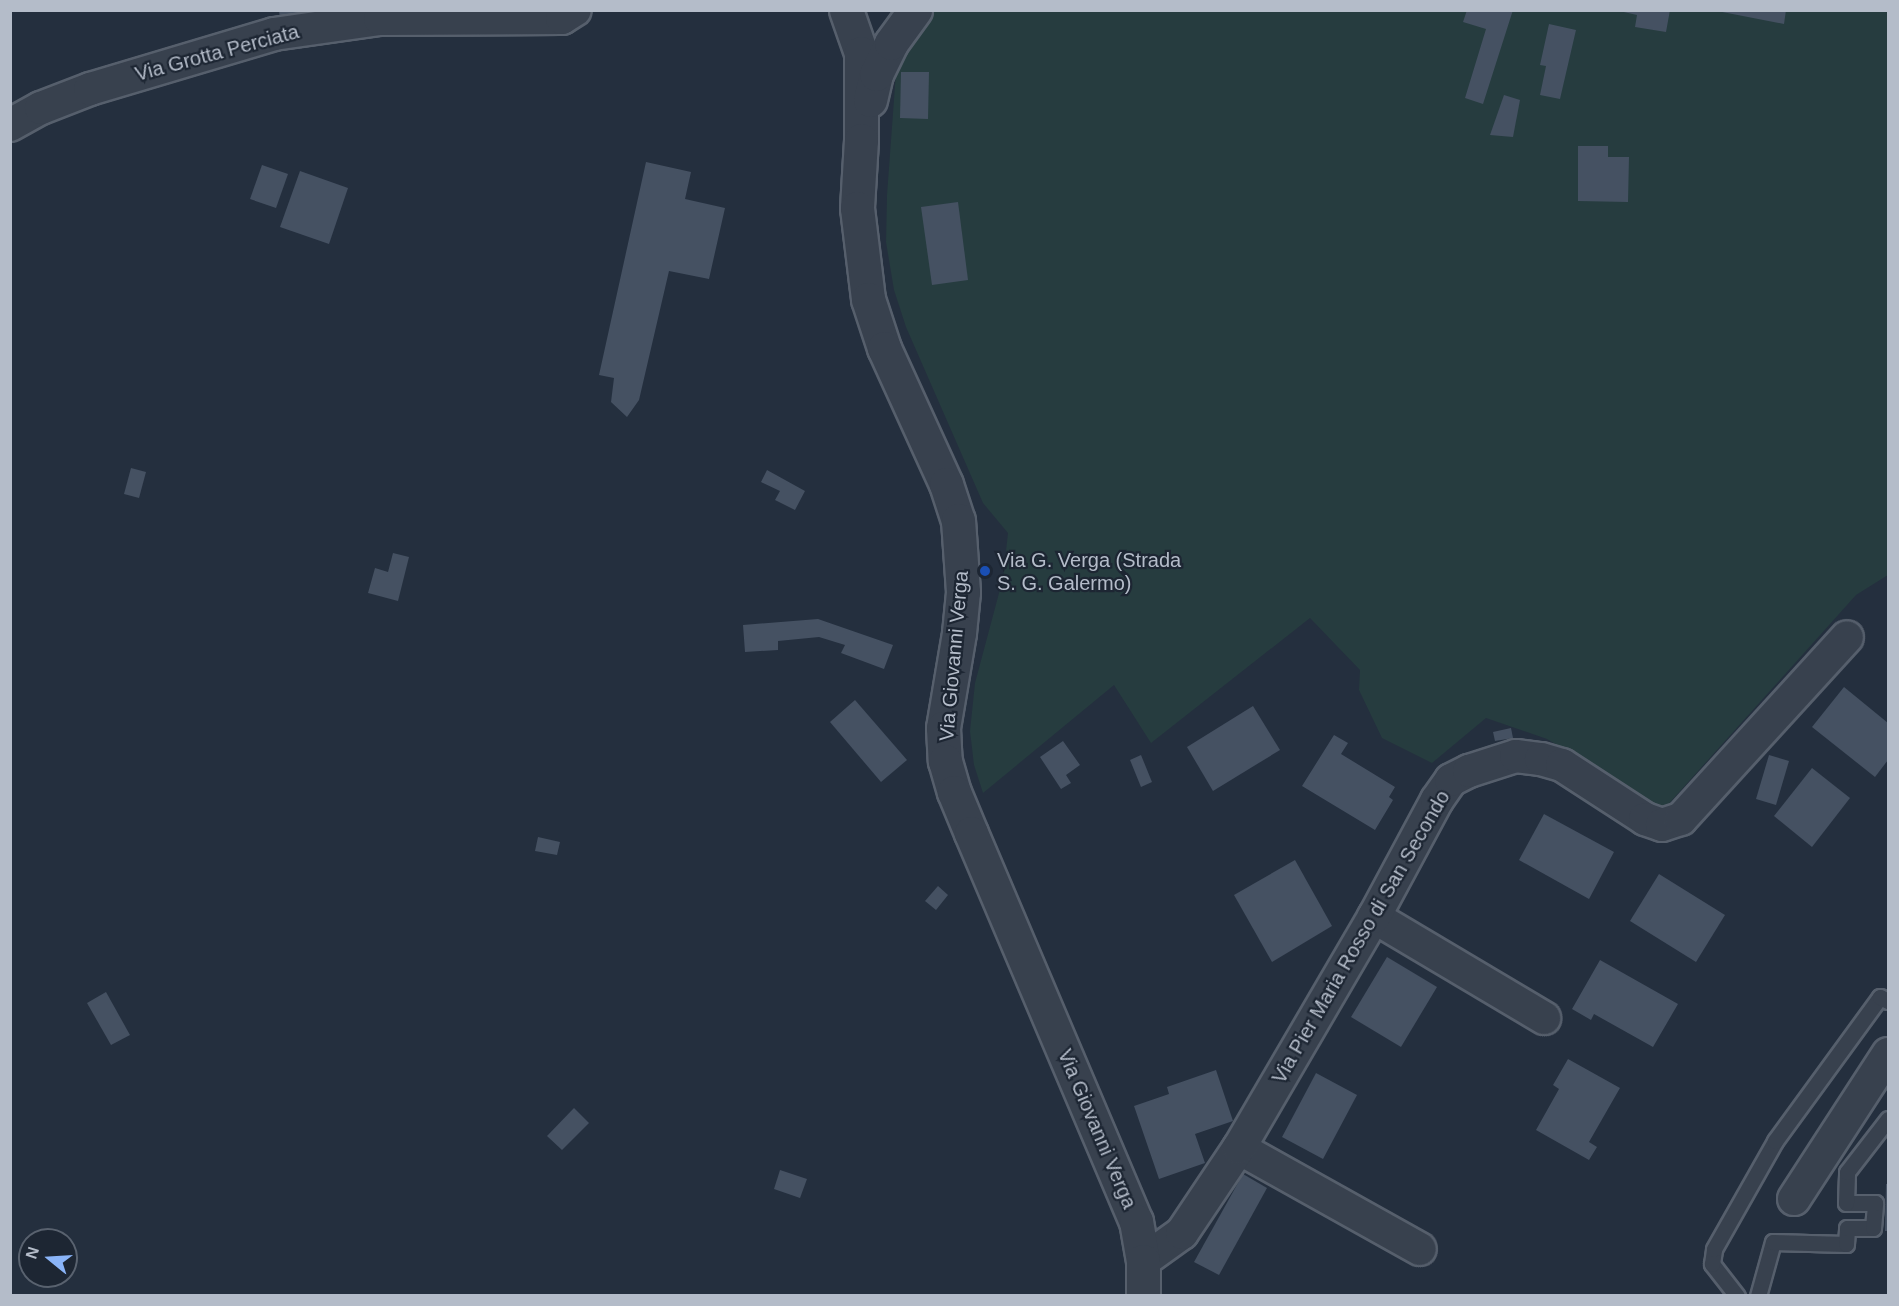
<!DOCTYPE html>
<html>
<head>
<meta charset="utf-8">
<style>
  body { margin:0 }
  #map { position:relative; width:1899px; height:1306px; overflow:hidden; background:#242f3e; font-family:Arial,sans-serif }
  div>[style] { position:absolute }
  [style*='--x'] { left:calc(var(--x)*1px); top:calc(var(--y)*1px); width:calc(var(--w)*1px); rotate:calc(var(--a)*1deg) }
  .green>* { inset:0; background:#263c3f }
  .building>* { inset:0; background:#455162 }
  .roads { filter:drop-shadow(2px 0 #565f6c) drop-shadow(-2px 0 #565f6c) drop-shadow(0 2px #565f6c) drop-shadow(0 -2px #565f6c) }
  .service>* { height:15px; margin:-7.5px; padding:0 7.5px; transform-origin:7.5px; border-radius:7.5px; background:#38414e }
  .minor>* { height:32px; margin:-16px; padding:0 16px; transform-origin:16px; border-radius:16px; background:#38414e }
  .tertiary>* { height:33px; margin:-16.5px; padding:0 16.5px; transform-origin:16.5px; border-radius:16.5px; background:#38414e }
  .dots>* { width:16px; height:16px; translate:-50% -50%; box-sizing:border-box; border:3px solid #1d2633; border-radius:50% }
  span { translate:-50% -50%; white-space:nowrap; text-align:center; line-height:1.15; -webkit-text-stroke:4.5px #1d2633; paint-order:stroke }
  .street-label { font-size:20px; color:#b4bcc9 }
  .poi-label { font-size:20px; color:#b4bcc9 }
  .left { translate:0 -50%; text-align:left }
  .frame { position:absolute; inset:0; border:12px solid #b4bcc9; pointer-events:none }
  .north { position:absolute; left:18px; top:1228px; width:60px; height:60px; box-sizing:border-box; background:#1d2633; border:2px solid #59626f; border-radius:50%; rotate:288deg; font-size:16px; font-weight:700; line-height:24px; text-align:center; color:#b4bcc9 }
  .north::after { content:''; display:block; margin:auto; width:21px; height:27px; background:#8ab4f8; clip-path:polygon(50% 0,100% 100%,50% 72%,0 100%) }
</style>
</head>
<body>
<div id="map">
  <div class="green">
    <i style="clip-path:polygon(932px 11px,1888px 11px,1888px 575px,1856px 595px,1664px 809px,1547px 739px,1486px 718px,1432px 763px,1382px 738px,1359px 690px,1360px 670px,1310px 618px,1151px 743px,1114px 685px,983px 793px,974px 765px,970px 731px,975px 683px,1003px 578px,1008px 533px,983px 503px,906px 327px,894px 290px,886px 242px,887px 195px,896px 72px,907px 43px)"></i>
  </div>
  <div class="building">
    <i style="clip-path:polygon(279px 10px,308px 10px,309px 18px,280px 20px)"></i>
    <i style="clip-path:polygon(1467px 10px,1513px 10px,1483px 104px,1465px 98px,1486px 29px,1463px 22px)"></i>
    <i style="clip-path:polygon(1615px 10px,1670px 10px,1666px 32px,1635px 27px,1637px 15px)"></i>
    <i style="clip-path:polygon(1712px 10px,1786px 10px,1784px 24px)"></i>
    <i style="clip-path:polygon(1549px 24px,1576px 30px,1560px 99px,1540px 95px,1546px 66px,1540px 65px)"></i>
    <i style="clip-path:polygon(901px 72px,929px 72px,928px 119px,900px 118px)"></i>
    <i style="clip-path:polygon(1504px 95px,1520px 100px,1513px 137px,1490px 135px)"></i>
    <i style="clip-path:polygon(1578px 146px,1608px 146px,1608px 157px,1629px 157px,1628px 202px,1578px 201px)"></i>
    <i style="clip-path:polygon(646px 162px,691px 172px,685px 199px,725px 208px,709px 279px,669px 271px,639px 400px,627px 417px,611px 402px,614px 378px,599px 375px)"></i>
    <i style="clip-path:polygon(262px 165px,288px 174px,276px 208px,250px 199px)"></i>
    <i style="clip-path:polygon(300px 171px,348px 188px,329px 244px,280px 227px)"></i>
    <i style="clip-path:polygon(958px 202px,968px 280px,932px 285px,921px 207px)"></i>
    <i style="clip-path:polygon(131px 468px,146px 472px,139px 498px,124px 494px)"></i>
    <i style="clip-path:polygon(767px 470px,805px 491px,795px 510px,775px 500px,780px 491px,761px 482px)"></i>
    <i style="clip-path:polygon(393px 553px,409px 557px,398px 601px,368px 593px,375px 568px,388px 572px)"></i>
    <i style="clip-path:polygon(818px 619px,893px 645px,884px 669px,841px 653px,845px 645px,819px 637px,778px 641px,778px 650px,745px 652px,743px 625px)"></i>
    <i style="clip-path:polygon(1844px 687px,1888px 723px,1888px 760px,1875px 777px,1812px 727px)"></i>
    <i style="clip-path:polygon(855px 700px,907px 760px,881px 782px,830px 722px)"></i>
    <i style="clip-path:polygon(1253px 706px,1280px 750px,1213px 791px,1187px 747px)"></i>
    <i style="clip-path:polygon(1511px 728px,1513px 738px,1495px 741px,1493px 732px)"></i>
    <i style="clip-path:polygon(1334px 735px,1348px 743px,1341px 754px,1395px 787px,1389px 797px,1393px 800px,1375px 830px,1302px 786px)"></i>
    <i style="clip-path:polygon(1063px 741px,1080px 765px,1066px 775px,1071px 783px,1061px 789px,1040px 757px)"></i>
    <i style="clip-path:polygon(1141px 755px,1152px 782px,1141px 787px,1130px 760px)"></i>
    <i style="clip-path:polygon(1769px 755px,1789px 761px,1776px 805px,1756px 799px)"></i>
    <i style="clip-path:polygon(1812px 768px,1850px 798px,1812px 847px,1774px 816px)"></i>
    <i style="clip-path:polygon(1544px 814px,1614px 852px,1589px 899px,1519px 860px)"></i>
    <i style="clip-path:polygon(538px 837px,560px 842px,557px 855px,535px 851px)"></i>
    <i style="clip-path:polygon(1295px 860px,1332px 926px,1272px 962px,1234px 895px)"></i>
    <i style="clip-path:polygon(1659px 874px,1725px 915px,1696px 962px,1630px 921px)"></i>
    <i style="clip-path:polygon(938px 886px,948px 895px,936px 910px,925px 901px)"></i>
    <i style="clip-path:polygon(1387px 957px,1437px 987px,1401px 1047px,1351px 1017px)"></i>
    <i style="clip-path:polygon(1600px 960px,1678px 1004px,1653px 1047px,1594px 1014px,1591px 1020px,1572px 1009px)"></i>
    <i style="clip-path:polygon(106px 992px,130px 1035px,111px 1045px,87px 1003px)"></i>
    <i style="clip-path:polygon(1568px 1059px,1620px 1088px,1589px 1142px,1597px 1147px,1589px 1160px,1536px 1130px,1559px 1089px,1553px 1085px)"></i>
    <i style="clip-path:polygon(1216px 1070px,1233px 1121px,1195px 1134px,1205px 1163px,1159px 1179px,1134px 1106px,1169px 1094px,1167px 1087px)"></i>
    <i style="clip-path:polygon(1316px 1073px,1357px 1095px,1323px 1159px,1282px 1137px)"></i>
    <i style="clip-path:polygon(574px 1108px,589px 1123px,562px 1150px,547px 1136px)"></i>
    <i style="clip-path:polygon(780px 1170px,807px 1179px,800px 1198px,774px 1189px)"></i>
    <i style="clip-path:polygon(1243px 1174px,1267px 1188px,1219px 1275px,1194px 1262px)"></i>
    <i style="clip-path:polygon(1886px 1184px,1888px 1184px,1888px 1231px,1885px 1231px)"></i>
  </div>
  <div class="roads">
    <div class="service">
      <i style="--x:1737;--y:1296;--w:41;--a:-128"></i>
      <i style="--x:1712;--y:1264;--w:15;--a:-82"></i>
      <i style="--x:1714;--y:1249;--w:124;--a:-60.5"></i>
      <i style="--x:1775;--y:1141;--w:178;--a:-53.9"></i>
      <i style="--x:1880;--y:997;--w:9;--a:27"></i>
      <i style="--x:1758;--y:1296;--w:56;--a:-74.5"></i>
      <i style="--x:1773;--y:1242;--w:73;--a:1.6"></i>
      <i style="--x:1846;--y:1244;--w:16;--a:-86"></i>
      <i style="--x:1847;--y:1228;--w:26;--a:0"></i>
      <i style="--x:1873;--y:1228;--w:25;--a:-85"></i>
      <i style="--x:1875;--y:1203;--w:29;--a:180"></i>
      <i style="--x:1846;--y:1203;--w:31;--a:-88"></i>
      <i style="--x:1847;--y:1172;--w:67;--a:-52.3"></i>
    </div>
    <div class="minor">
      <i style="--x:10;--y:125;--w:35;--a:-29"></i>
      <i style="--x:41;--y:108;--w:53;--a:-21.2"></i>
      <i style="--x:90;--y:89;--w:192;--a:-16.6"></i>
      <i style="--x:274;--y:34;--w:107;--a:-8.1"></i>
      <i style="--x:380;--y:19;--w:182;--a:-0.3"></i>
      <i style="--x:562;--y:18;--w:15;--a:-32"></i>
      <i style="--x:1374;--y:917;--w:198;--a:30.7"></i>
      <i style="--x:1239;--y:1148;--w:207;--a:29.2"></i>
      <i style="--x:1794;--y:1199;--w:173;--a:-57"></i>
      <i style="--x:1143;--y:1261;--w:48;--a:-35.7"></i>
      <i style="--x:1182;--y:1233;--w:102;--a:-56.2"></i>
      <i style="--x:1239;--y:1148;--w:268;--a:-59.7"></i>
      <i style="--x:1374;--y:917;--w:133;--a:-61.7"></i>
      <i style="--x:1437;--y:800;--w:24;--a:-55"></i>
      <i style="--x:1451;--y:780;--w:20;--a:-27"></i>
      <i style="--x:1469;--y:771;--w:49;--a:-17.7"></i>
      <i style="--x:1516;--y:756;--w:25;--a:7"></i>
      <i style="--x:1541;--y:759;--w:22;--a:16"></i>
      <i style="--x:1562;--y:765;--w:99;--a:33"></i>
      <i style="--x:1645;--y:819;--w:18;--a:19"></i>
      <i style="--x:1662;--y:825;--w:20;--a:-18"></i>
      <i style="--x:1681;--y:819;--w:246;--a:-47.6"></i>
    </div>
    <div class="tertiary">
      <i style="--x:846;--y:10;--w:46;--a:70.8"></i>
      <i style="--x:861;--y:53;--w:87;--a:90"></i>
      <i style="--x:861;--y:140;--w:68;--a:93.4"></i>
      <i style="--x:857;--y:208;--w:92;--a:83.1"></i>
      <i style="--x:868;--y:299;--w:52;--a:71.9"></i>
      <i style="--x:884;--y:348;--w:149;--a:65.5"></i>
      <i style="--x:946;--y:484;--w:38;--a:72"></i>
      <i style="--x:958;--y:520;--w:72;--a:86"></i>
      <i style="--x:963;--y:592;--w:41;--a:95.6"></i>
      <i style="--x:959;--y:633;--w:96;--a:99.6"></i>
      <i style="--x:943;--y:728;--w:33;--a:87"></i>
      <i style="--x:945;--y:761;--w:32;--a:74"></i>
      <i style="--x:954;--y:792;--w:44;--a:67.5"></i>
      <i style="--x:971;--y:833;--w:422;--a:67"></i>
      <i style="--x:1136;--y:1221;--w:41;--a:80.1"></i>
      <i style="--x:1143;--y:1261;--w:35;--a:90"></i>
      <i style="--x:870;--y:100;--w:27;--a:-77"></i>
      <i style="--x:876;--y:74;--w:34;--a:-64"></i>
      <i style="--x:891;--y:43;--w:41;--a:-54"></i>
    </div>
  </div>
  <div class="dots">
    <i style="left:985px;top:571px;background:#1a4fb4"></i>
  </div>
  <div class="street-label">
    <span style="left:217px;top:53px;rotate:-15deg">Via Grotta Perciata</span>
    <span style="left:954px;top:656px;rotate:-85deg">Via Giovanni Verga</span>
    <span style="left:1361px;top:937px;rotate:-60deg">Via Pier Maria Rosso di San Secondo</span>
    <span style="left:1097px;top:1129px;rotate:67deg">Via Giovanni Verga</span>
  </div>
  <div class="poi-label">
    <span class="left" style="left:997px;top:572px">Via G. Verga (Strada<br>S. G. Galermo)</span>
  </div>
  <div class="frame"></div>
  <div class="north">N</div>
</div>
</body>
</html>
